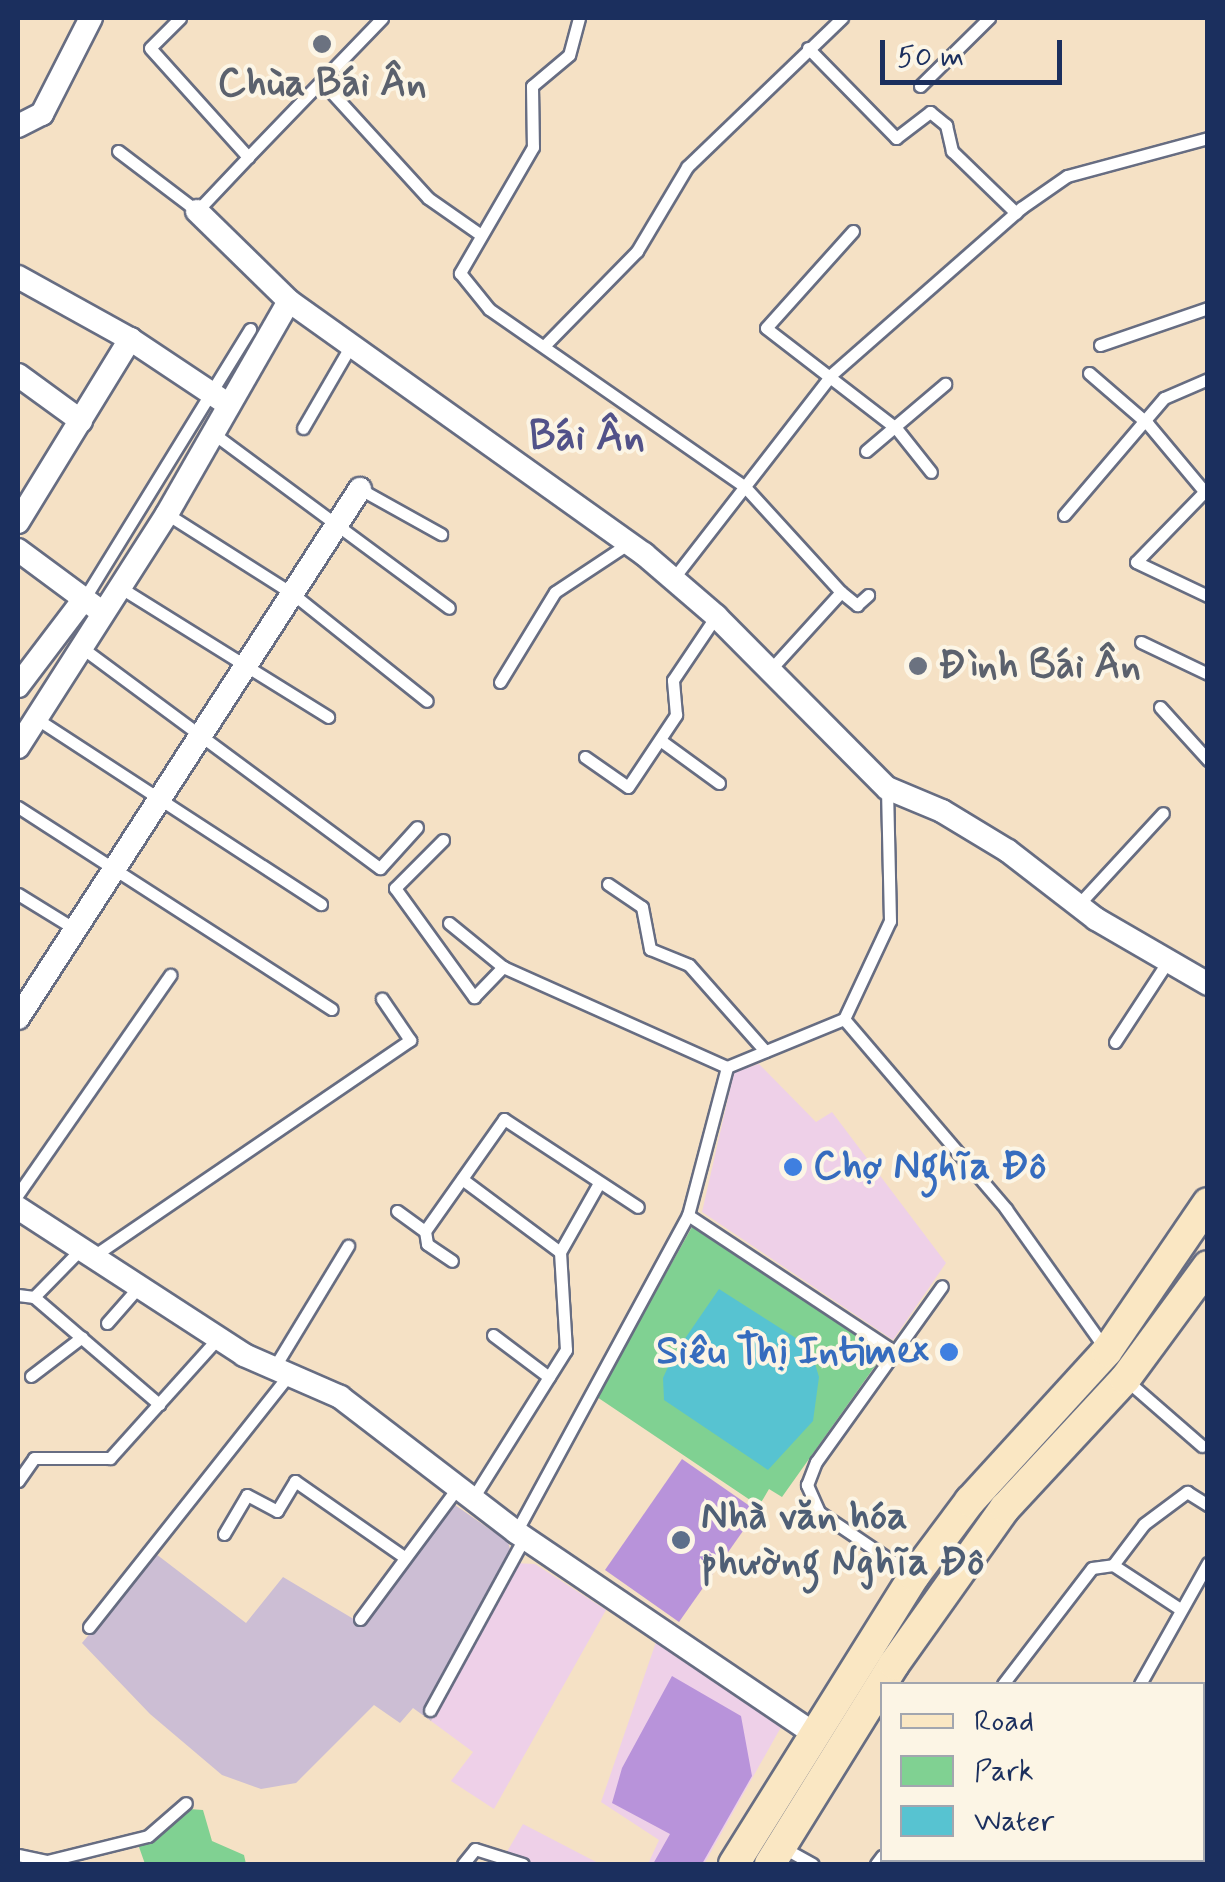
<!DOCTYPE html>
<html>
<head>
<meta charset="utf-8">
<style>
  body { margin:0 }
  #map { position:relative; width:1225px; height:1882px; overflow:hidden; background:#f5e1c5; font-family:Mynerve,sans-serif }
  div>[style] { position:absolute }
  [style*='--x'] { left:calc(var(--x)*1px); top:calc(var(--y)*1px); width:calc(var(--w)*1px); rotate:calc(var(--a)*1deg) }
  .built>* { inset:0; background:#eed0e8 }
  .industrial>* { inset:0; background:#ccbed4 }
  .green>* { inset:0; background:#80d192 }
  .water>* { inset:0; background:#57c3d1 }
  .building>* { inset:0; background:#b893da }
  .roads { filter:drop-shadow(2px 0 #676d82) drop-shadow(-2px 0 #676d82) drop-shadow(0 2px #676d82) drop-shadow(0 -2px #676d82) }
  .lane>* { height:11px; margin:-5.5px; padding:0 5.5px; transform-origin:5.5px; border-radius:5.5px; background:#fff }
  .street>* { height:22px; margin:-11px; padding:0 11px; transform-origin:11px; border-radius:11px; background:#fff }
  .secondary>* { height:30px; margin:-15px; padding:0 15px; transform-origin:15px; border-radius:15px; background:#fae7c3 }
  .dots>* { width:28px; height:28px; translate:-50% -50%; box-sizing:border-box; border:5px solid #fcf5e5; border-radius:50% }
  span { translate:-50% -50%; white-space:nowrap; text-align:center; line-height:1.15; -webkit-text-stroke:8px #fcf5e5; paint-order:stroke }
  .worship-label { font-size:40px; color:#5b616d; font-weight:700 }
  .left { translate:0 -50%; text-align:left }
  .shop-label { font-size:40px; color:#366cbe; font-weight:700 }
  .right { translate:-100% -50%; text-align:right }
  .service-label { font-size:40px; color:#4e5e75; font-weight:700 }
  .neighbourhood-label { font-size:42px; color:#525289; font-weight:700 }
  .frame { position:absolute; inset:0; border:20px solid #1b2f5e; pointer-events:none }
  .legend { position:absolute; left:880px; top:1682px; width:325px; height:180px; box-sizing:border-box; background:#fcf5e5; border:2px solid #a2a6af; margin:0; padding:12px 18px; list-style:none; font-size:30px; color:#1b2f5e }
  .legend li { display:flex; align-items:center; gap:20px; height:50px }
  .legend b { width:50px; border:2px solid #a2a6af }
  .scale { position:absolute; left:880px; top:40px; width:182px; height:45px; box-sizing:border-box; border:5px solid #1b2f5e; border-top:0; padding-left:12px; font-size:30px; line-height:35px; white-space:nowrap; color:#1b2f5e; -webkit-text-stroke:8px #fcf5e5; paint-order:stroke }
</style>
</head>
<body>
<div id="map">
  <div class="built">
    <i style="clip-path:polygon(759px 1064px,816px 1122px,832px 1112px,946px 1263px,893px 1340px,702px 1212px,734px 1072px)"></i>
    <i style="clip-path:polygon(514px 1563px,535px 1564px,606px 1610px,494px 1809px,451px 1781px,473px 1752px,431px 1721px)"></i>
    <i style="clip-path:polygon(656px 1642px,785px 1720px,704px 1864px,648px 1864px,659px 1840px,601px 1802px)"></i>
    <i style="clip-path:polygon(523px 1824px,600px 1864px,500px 1864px)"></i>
  </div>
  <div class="industrial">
    <i style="clip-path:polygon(455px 1505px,508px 1542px,514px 1563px,431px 1721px,413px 1708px,400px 1723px,374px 1705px,296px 1783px,261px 1789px,222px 1775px,150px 1714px,82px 1643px,156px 1554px,246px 1623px,283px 1577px,362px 1624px)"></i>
  </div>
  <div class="green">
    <i style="clip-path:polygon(692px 1227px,885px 1352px,782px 1497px,769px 1489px,759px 1506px,597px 1397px)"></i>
    <i style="clip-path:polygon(189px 1809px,203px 1810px,212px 1841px,244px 1855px,246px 1864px,145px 1864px,139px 1847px)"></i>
  </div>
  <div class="water">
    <i style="clip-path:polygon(719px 1289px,810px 1347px,819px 1377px,813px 1421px,768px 1470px,664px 1400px,663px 1378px,673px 1356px)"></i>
  </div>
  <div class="building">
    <i style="clip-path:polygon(682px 1459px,757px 1511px,679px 1622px,605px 1570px)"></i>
    <i style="clip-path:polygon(672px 1676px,741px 1716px,752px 1776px,702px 1864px,653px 1864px,670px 1834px,612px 1803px,622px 1768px)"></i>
  </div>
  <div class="roads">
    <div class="lane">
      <i style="--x:180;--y:18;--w:42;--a:135"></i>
      <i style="--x:150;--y:48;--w:147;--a:48"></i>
      <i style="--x:248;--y:157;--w:193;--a:-46"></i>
      <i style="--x:579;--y:18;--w:38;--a:105"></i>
      <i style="--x:569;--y:55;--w:48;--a:140"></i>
      <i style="--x:532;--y:86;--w:61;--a:89.1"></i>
      <i style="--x:533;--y:147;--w:146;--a:120.1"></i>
      <i style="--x:460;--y:273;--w:46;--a:51.1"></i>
      <i style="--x:489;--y:309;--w:312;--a:34.8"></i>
      <i style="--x:745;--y:487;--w:142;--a:47.6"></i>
      <i style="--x:841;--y:592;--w:105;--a:132.3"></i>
      <i style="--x:808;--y:48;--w:126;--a:45.6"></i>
      <i style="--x:896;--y:138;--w:43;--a:-37.4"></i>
      <i style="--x:930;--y:112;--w:21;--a:39"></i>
      <i style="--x:946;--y:125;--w:27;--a:77"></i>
      <i style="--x:952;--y:151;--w:89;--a:44.1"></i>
      <i style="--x:324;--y:84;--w:154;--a:47.6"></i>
      <i style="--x:428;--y:198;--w:65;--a:34.9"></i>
      <i style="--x:920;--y:86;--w:97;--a:-44.6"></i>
      <i style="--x:118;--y:151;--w:99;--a:37.2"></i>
      <i style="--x:197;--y:211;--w:74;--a:-46.6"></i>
      <i style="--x:853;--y:231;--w:130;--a:131.9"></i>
      <i style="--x:766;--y:328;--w:164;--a:37.6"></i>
      <i style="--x:896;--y:428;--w:56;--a:51.5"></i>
      <i style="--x:1100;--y:345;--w:114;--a:-18.9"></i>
      <i style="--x:544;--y:346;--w:133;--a:-45.6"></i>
      <i style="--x:637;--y:251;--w:98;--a:-59.2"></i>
      <i style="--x:687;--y:167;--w:215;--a:-43.9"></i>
      <i style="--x:1089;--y:373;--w:78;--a:40.8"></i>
      <i style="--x:1148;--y:424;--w:87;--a:50.1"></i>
      <i style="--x:303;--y:428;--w:94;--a:-59.9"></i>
      <i style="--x:214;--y:434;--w:292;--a:36.5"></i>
      <i style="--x:866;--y:451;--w:104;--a:-40.3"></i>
      <i style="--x:1208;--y:488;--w:103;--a:134.2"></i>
      <i style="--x:1136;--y:562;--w:80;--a:25.3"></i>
      <i style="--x:360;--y:489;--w:93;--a:29.1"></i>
      <i style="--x:167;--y:514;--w:149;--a:32.4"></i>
      <i style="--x:293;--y:594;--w:171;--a:38.6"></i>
      <i style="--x:1064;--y:515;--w:154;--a:-49.5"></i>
      <i style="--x:1164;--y:398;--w:48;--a:-23.4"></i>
      <i style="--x:673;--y:579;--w:259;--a:-52.2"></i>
      <i style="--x:832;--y:374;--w:252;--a:-41.3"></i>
      <i style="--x:1021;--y:208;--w:56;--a:-34.8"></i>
      <i style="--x:1067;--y:176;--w:146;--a:-15.1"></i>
      <i style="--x:121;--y:588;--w:244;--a:31.9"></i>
      <i style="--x:841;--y:592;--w:21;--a:39"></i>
      <i style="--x:857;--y:605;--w:15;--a:-42"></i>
      <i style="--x:84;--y:599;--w:317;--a:-58.4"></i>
      <i style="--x:1141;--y:642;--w:74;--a:25.5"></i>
      <i style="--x:85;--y:650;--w:367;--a:36.5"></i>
      <i style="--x:380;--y:868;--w:55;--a:-47.9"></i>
      <i style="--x:500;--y:682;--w:105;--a:-58.6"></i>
      <i style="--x:555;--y:592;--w:89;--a:-33.5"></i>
      <i style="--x:1160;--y:707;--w:72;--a:47.8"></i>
      <i style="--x:37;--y:719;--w:339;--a:33.1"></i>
      <i style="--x:660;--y:740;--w:73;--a:36.1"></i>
      <i style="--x:585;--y:757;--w:52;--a:34.9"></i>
      <i style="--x:628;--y:787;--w:87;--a:-56.3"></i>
      <i style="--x:676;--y:715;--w:35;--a:-95"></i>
      <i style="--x:673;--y:680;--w:77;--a:-56.1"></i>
      <i style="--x:18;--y:807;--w:373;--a:32.8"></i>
      <i style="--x:443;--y:840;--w:68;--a:135"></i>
      <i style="--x:395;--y:888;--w:135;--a:54.1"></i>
      <i style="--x:474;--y:997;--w:42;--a:-46"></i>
      <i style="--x:608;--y:884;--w:41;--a:34.1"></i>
      <i style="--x:642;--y:907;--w:43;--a:79.2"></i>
      <i style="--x:650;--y:949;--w:42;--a:22.3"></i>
      <i style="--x:689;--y:965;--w:115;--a:48.5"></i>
      <i style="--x:18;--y:894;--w:67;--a:31.6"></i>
      <i style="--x:1078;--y:905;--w:125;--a:-47.3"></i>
      <i style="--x:449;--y:923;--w:70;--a:39.2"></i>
      <i style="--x:503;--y:967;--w:245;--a:24.1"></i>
      <i style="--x:727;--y:1067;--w:126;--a:-22.3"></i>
      <i style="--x:844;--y:1019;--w:108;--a:-64.9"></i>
      <i style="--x:890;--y:921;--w:133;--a:-91.3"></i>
      <i style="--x:844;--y:1019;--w:250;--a:49.5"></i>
      <i style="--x:1006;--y:1209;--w:169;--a:54.6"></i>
      <i style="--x:1115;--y:1042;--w:97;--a:-56.8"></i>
      <i style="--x:462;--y:1179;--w:122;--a:36.7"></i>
      <i style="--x:18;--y:1194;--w:267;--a:-55.2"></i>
      <i style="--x:397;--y:1211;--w:34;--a:36"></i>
      <i style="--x:425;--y:1231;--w:137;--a:-54.8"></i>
      <i style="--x:504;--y:1119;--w:160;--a:33.3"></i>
      <i style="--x:688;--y:1215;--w:248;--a:33.5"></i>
      <i style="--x:425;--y:1231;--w:13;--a:81"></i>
      <i style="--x:427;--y:1244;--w:30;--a:34"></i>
      <i style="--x:78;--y:1252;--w:63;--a:134.4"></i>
      <i style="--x:34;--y:1297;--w:165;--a:40.6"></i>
      <i style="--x:92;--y:1257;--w:385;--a:-34.3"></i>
      <i style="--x:410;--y:1040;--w:50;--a:-124.3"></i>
      <i style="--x:18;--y:1295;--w:16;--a:7"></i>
      <i style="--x:107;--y:1323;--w:44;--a:-48.7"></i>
      <i style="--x:493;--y:1335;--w:70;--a:36.9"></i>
      <i style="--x:274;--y:1368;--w:143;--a:-58.8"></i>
      <i style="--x:31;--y:1376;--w:64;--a:-37.4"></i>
      <i style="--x:1125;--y:1379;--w:102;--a:41"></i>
      <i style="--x:18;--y:1481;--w:28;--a:-55"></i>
      <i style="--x:34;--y:1458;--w:76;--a:0"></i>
      <i style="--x:110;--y:1458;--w:160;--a:-48"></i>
      <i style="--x:473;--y:1498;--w:175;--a:-57.9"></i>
      <i style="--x:566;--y:1350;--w:98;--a:-93.5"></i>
      <i style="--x:560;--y:1252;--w:79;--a:-60.5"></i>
      <i style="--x:516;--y:1532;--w:361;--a:-61.5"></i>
      <i style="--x:688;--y:1215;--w:153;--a:-75.2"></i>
      <i style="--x:224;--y:1534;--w:45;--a:-59.5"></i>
      <i style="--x:247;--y:1495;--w:34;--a:28"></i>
      <i style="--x:277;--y:1511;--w:35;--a:-59"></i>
      <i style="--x:295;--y:1481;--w:133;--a:34.9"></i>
      <i style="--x:1113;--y:1565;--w:80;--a:33.3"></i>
      <i style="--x:914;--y:1576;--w:115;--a:-146"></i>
      <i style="--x:819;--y:1512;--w:30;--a:-114"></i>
      <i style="--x:807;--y:1485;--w:25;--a:-69"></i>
      <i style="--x:816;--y:1462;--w:216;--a:-54.4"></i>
      <i style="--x:360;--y:1619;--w:164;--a:-53.4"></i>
      <i style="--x:89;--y:1627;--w:319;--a:-51.6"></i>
      <i style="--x:1003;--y:1684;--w:146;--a:-52.5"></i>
      <i style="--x:1092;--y:1568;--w:21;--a:-8"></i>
      <i style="--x:1113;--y:1565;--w:51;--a:-52.9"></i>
      <i style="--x:1144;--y:1524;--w:54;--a:-36.7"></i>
      <i style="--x:1187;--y:1492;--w:25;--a:32"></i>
      <i style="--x:1140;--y:1684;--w:139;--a:-60.7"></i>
      <i style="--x:430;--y:1710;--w:196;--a:-61.3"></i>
      <i style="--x:1202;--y:1769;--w:12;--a:-59"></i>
      <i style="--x:1202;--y:1821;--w:4;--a:27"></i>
      <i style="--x:782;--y:1847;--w:35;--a:29"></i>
      <i style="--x:18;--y:1855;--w:30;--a:12"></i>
      <i style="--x:47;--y:1861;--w:104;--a:-13.9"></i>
      <i style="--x:148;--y:1836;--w:50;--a:-41"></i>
      <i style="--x:1030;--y:1860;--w:9;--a:27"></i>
      <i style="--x:463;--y:1864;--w:19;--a:-51"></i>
      <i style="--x:475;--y:1849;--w:50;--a:17.4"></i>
      <i style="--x:876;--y:1864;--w:10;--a:-53"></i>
      <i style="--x:1089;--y:1864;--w:5;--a:-53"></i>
    </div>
    <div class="street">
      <i style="--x:18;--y:126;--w:27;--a:-27"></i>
      <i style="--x:42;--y:114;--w:108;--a:-63"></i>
      <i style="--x:197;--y:211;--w:129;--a:44.4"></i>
      <i style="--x:289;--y:301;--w:436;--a:35.5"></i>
      <i style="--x:644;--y:554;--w:95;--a:40.7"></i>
      <i style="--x:716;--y:616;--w:243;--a:45.2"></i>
      <i style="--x:887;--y:788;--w:60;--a:22.7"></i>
      <i style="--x:942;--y:811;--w:77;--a:31.2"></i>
      <i style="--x:1008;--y:851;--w:111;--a:37.7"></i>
      <i style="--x:1096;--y:919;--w:129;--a:30.1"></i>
      <i style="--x:18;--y:277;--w:128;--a:29"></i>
      <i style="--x:130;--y:339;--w:119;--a:33.7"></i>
      <i style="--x:18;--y:375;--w:78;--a:36.1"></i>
      <i style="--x:18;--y:522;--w:215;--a:-58.5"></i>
      <i style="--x:18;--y:550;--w:96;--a:36.5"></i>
      <i style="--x:18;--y:686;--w:109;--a:-52.8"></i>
      <i style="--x:18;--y:747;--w:277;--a:-57.4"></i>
      <i style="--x:167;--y:514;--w:245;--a:-60.2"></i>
      <i style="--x:18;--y:1018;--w:630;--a:-57.12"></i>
      <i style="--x:18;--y:1208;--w:270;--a:33"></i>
      <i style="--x:244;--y:1355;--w:105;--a:23.6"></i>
      <i style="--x:340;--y:1397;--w:222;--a:37.5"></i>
      <i style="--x:516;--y:1532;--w:359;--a:34.1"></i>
    </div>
    <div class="secondary">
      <i style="--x:734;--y:1864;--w:340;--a:-58"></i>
      <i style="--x:914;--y:1576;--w:94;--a:-53.3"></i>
      <i style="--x:970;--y:1501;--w:203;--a:-47.6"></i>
      <i style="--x:1107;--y:1351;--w:179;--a:-55.7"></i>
      <i style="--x:770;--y:1864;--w:235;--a:-58.2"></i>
      <i style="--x:894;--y:1664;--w:191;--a:-54.6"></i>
      <i style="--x:1005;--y:1508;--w:176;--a:-47.1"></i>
      <i style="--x:1125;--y:1379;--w:140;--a:-53.7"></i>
    </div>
  </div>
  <div class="dots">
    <i style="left:322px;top:44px;background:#6b7280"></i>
    <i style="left:918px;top:666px;background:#6b7280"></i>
    <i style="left:793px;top:1167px;background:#3f7fe0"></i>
    <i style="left:949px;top:1352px;background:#3f7fe0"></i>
    <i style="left:681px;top:1540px;background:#5c6f8a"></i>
  </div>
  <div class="worship-label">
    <span style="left:322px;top:84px">Chùa Bái Ân</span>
    <span class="left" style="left:938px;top:666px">Đình Bái Ân</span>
  </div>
  <div class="shop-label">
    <span class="left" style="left:813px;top:1167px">Chợ Nghĩa Đô</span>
    <span class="right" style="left:929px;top:1352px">Siêu Thị Intimex</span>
  </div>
  <div class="service-label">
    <span class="left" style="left:701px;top:1540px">Nhà văn hóa<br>phường Nghĩa Đô</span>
  </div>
  <div class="neighbourhood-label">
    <span style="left:587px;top:438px">Bái Ân</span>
  </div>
  <div class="frame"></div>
  <ul class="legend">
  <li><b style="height:12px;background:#fae7c3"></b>Road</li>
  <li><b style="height:28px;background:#80d192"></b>Park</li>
  <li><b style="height:28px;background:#57c3d1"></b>Water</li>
  </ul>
  <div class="scale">50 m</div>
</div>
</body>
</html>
